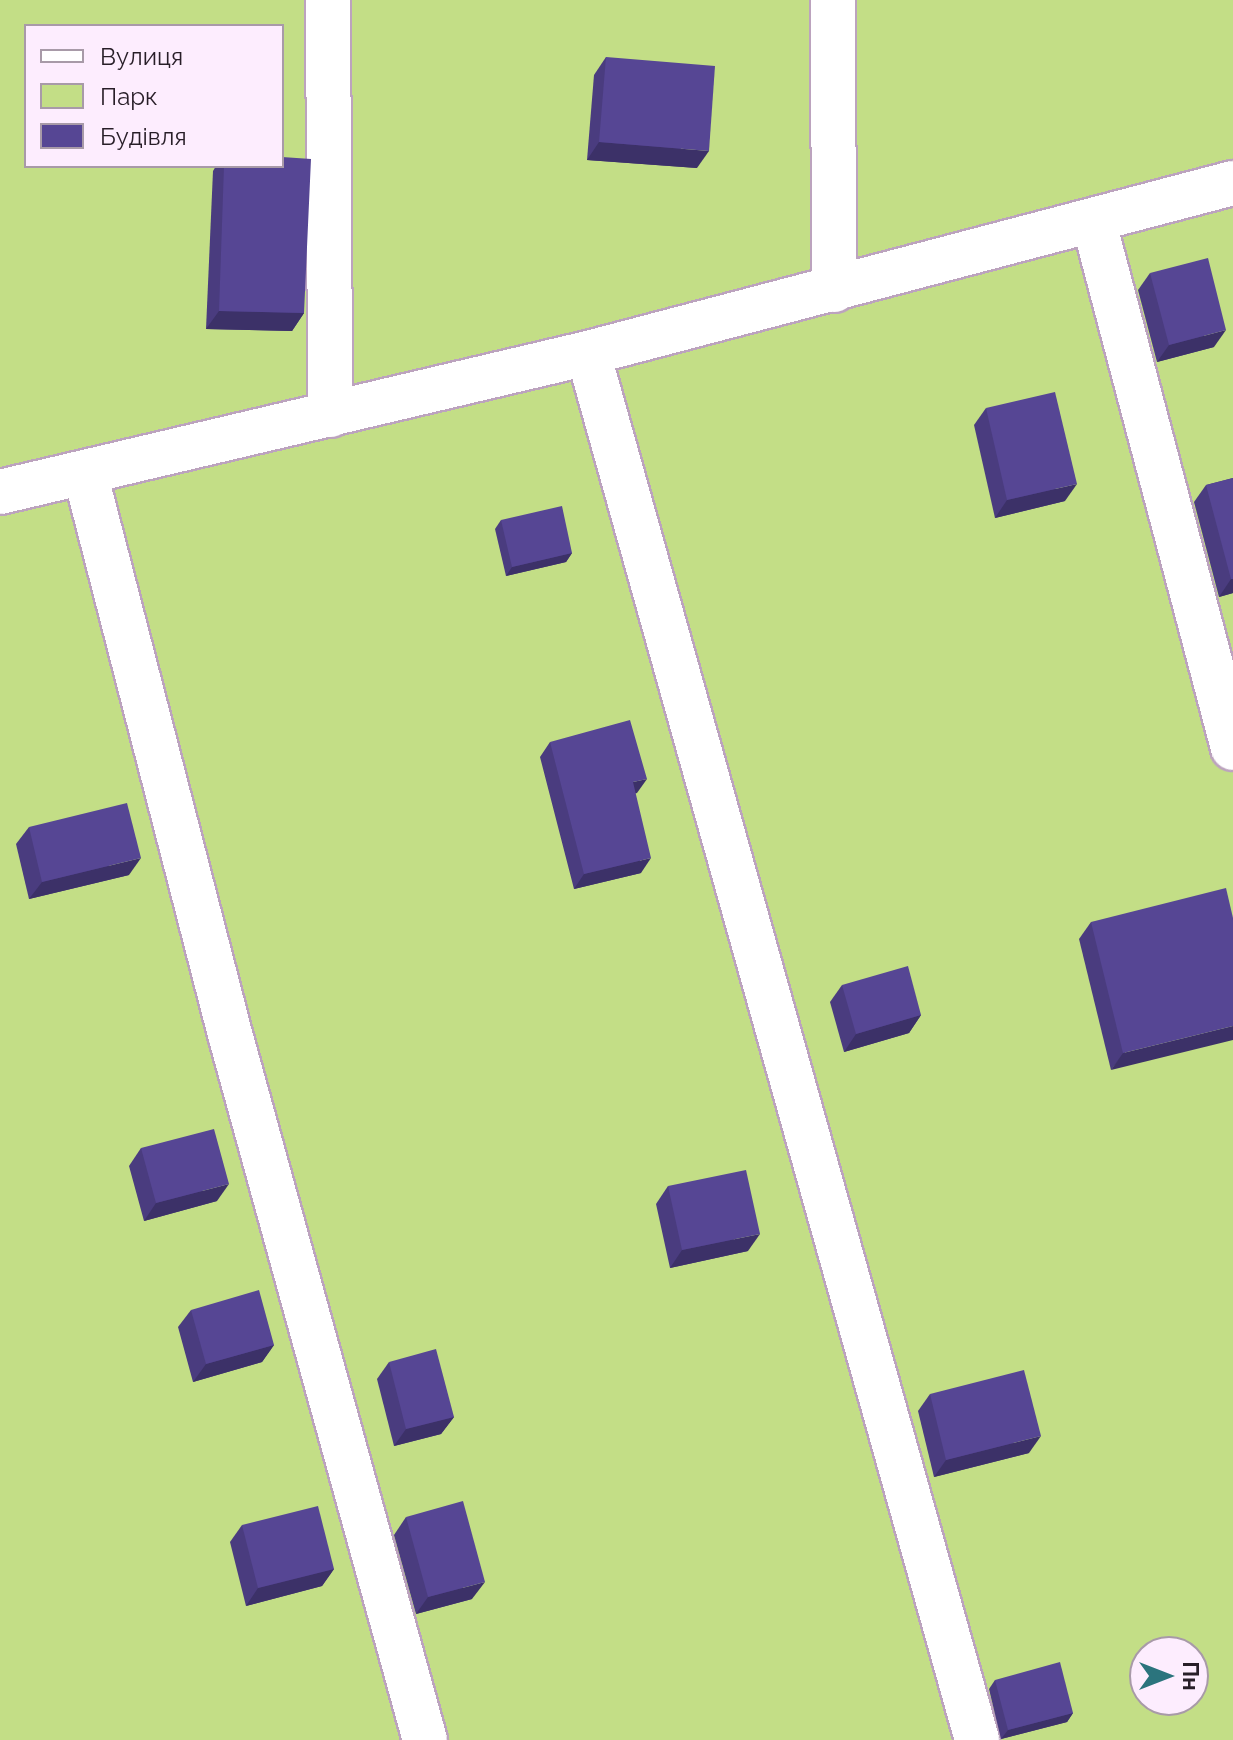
<!DOCTYPE html>
<html>
<head>
<meta charset="utf-8">
<style>
  body { margin:0 }
  #map { position:relative; width:1233px; height:1740px; overflow:hidden; background:#f7dcf8; font-family:Raleway,sans-serif }
  div>[style] { position:absolute }
  [style*='--x'] { left:calc(var(--x)*1px); top:calc(var(--y)*1px); width:calc(var(--w)*1px); rotate:calc(var(--a)*1deg) }
  .green>* { inset:0; background:#c3de86 }
  .roads { filter:drop-shadow(2px 0 #bca3be) drop-shadow(-2px 0 #bca3be) drop-shadow(0 2px #bca3be) drop-shadow(0 -2px #bca3be) }
  .minor>* { height:44px; margin:-22px; padding:0 22px; transform-origin:22px; border-radius:22px; background:#fff }
  .wall>* { inset:0; background:#4a3c7f }
  .shaded-wall>* { inset:0; background:#3c3168 }
  .building>* { inset:0; background:#564694 }
  span { translate:-50% -50%; white-space:nowrap; text-align:center; line-height:1.15; -webkit-text-stroke:8px #fdedfe; paint-order:stroke }
  .legend { position:absolute; left:24px; top:24px; width:260px; height:144px; box-sizing:border-box; background:#fdedfe; border:2px solid #a89aa8; margin:0; padding:10px 14px; list-style:none; font-size:24px; color:#281e28 }
  .legend li { display:flex; align-items:center; gap:16px; height:40px }
  .legend b { width:40px; border:2px solid #a89aa8 }
  .north { position:absolute; left:1129px; top:1636px; width:80px; height:80px; box-sizing:border-box; background:#fdedfe; border:2px solid #a89aa8; border-radius:50%; rotate:90deg; font-size:22px; font-weight:700; line-height:32px; text-align:center; color:#281e28 }
  .north::after { content:''; display:block; margin:auto; width:28px; height:36px; background:#2b747d; clip-path:polygon(50% 0,100% 100%,50% 72%,0 100%) }
</style>
</head>
<body>
<div id="map">
  <div class="green">
    <i style="clip-path:polygon(evenodd,0 0,1233px 0,1233px 1740px,0 1740px,0 0,26px 26px,282px 26px,282px 166px,26px 166px,26px 26px,0 0,1145px 1652px,1193px 1652px,1193px 1700px,1145px 1700px,1145px 1652px)"></i>
  </div>
  <div class="roads">
    <div class="minor">
      <i style="--x:328;--y:0;--w:415;--a:89.7"></i>
      <i style="--x:833;--y:0;--w:290;--a:89.8"></i>
      <i style="--x:1094;--y:223;--w:543;--a:75.17"></i>
      <i style="--x:588;--y:353;--w:1441;--a:74.33"></i>
      <i style="--x:85;--y:473;--w:579;--a:75.51"></i>
      <i style="--x:230;--y:1034;--w:732;--a:74.56"></i>
      <i style="--x:0;--y:492;--w:604;--a:-13.3"></i>
      <i style="--x:588;--y:353;--w:667;--a:-14.77"></i>
    </div>
  </div>
  <div class="wall">
    <i style="clip-path:polygon(606px 57px,697px 168px,587px 160px,594px 75px)"></i>
    <i style="clip-path:polygon(216px 166px,282px 166px,304px 313px,292px 331px,206px 329px,213px 171px)"></i>
    <i style="clip-path:polygon(1150px 273px,1214px 347px,1157px 362px,1138px 290px)"></i>
    <i style="clip-path:polygon(986px 408px,1065px 501px,995px 518px,974px 425px)"></i>
    <i style="clip-path:polygon(1233px 478px,1233px 593px,1219px 597px,1194px 502px,1206px 485px)"></i>
    <i style="clip-path:polygon(501px 520px,572px 553px,566px 562px,506px 576px,495px 529px)"></i>
    <i style="clip-path:polygon(550px 742px,637px 793px,635px 793px,641px 873px,574px 889px,540px 757px)"></i>
    <i style="clip-path:polygon(29px 827px,129px 875px,29px 899px,16px 844px)"></i>
    <i style="clip-path:polygon(1233px 918px,1111px 1070px,1079px 939px,1091px 922px)"></i>
    <i style="clip-path:polygon(842px 985px,921px 1015px,909px 1033px,844px 1052px,830px 1002px)"></i>
    <i style="clip-path:polygon(141px 1148px,217px 1201px,144px 1221px,129px 1166px)"></i>
    <i style="clip-path:polygon(668px 1186px,748px 1251px,670px 1268px,656px 1204px)"></i>
    <i style="clip-path:polygon(191px 1310px,274px 1345px,262px 1362px,193px 1382px,178px 1327px)"></i>
    <i style="clip-path:polygon(389px 1362px,454px 1417px,441px 1434px,394px 1446px,377px 1379px)"></i>
    <i style="clip-path:polygon(930px 1394px,1029px 1453px,934px 1477px,918px 1411px)"></i>
    <i style="clip-path:polygon(406px 1517px,472px 1599px,416px 1614px,394px 1535px)"></i>
    <i style="clip-path:polygon(242px 1525px,334px 1569px,322px 1586px,246px 1606px,230px 1542px)"></i>
    <i style="clip-path:polygon(995px 1680px,1073px 1713px,1067px 1722px,1001px 1739px,989px 1689px)"></i>
  </div>
  <div class="shaded-wall">
    <i style="clip-path:polygon(599px 142px,709px 151px,697px 168px,587px 160px)"></i>
    <i style="clip-path:polygon(219px 311px,304px 313px,292px 331px,206px 329px)"></i>
    <i style="clip-path:polygon(1226px 330px,1214px 347px,1157px 362px,1169px 345px)"></i>
    <i style="clip-path:polygon(1077px 484px,1065px 501px,995px 518px,1007px 500px)"></i>
    <i style="clip-path:polygon(572px 553px,566px 562px,506px 576px,512px 567px)"></i>
    <i style="clip-path:polygon(1231px 579px,1233px 579px,1233px 593px,1219px 597px)"></i>
    <i style="clip-path:polygon(647px 779px,637px 793px,623px 797px,633px 782px)"></i>
    <i style="clip-path:polygon(141px 858px,129px 875px,29px 899px,42px 882px)"></i>
    <i style="clip-path:polygon(651px 858px,641px 873px,574px 889px,584px 874px)"></i>
    <i style="clip-path:polygon(921px 1015px,909px 1033px,844px 1052px,856px 1034px)"></i>
    <i style="clip-path:polygon(1233px 1026px,1233px 1040px,1111px 1070px,1123px 1053px)"></i>
    <i style="clip-path:polygon(229px 1184px,217px 1201px,144px 1221px,156px 1203px)"></i>
    <i style="clip-path:polygon(760px 1234px,748px 1251px,670px 1268px,682px 1250px)"></i>
    <i style="clip-path:polygon(274px 1345px,262px 1362px,193px 1382px,206px 1364px)"></i>
    <i style="clip-path:polygon(454px 1417px,441px 1434px,394px 1446px,406px 1429px)"></i>
    <i style="clip-path:polygon(1041px 1436px,1029px 1453px,934px 1477px,946px 1460px)"></i>
    <i style="clip-path:polygon(334px 1569px,322px 1586px,246px 1606px,258px 1588px)"></i>
    <i style="clip-path:polygon(485px 1582px,472px 1599px,416px 1614px,428px 1597px)"></i>
    <i style="clip-path:polygon(1073px 1713px,1067px 1722px,1001px 1739px,1008px 1730px)"></i>
  </div>
  <div class="building">
    <i style="clip-path:polygon(606px 57px,715px 66px,709px 151px,599px 142px)"></i>
    <i style="clip-path:polygon(282px 157px,311px 159px,304px 313px,219px 311px,224px 166px,282px 166px)"></i>
    <i style="clip-path:polygon(1208px 258px,1226px 330px,1169px 345px,1150px 273px)"></i>
    <i style="clip-path:polygon(1055px 392px,1077px 484px,1007px 500px,986px 408px)"></i>
    <i style="clip-path:polygon(1233px 478px,1233px 579px,1231px 579px,1206px 485px)"></i>
    <i style="clip-path:polygon(562px 506px,572px 553px,512px 567px,501px 520px)"></i>
    <i style="clip-path:polygon(630px 720px,647px 779px,633px 782px,651px 858px,584px 874px,550px 742px)"></i>
    <i style="clip-path:polygon(127px 803px,141px 858px,42px 882px,29px 827px)"></i>
    <i style="clip-path:polygon(1226px 888px,1233px 918px,1233px 1026px,1123px 1053px,1091px 922px)"></i>
    <i style="clip-path:polygon(908px 966px,921px 1015px,856px 1034px,842px 985px)"></i>
    <i style="clip-path:polygon(214px 1129px,229px 1184px,156px 1203px,141px 1148px)"></i>
    <i style="clip-path:polygon(746px 1170px,760px 1234px,682px 1250px,668px 1186px)"></i>
    <i style="clip-path:polygon(259px 1290px,274px 1345px,206px 1364px,191px 1310px)"></i>
    <i style="clip-path:polygon(436px 1349px,454px 1417px,406px 1429px,389px 1362px)"></i>
    <i style="clip-path:polygon(1024px 1370px,1041px 1436px,946px 1460px,930px 1394px)"></i>
    <i style="clip-path:polygon(463px 1501px,485px 1582px,428px 1597px,406px 1517px)"></i>
    <i style="clip-path:polygon(318px 1506px,334px 1569px,258px 1588px,242px 1525px)"></i>
    <i style="clip-path:polygon(1060px 1662px,1073px 1713px,1008px 1730px,995px 1680px)"></i>
  </div>
  <ul class="legend">
  <li><b style="height:10px;background:#fff"></b>Вулиця</li>
  <li><b style="height:22px;background:#c3de86"></b>Парк</li>
  <li><b style="height:22px;background:#564694"></b>Будівля</li>
  </ul>
  <div class="north">Пн</div>
</div>
</body>
</html>
